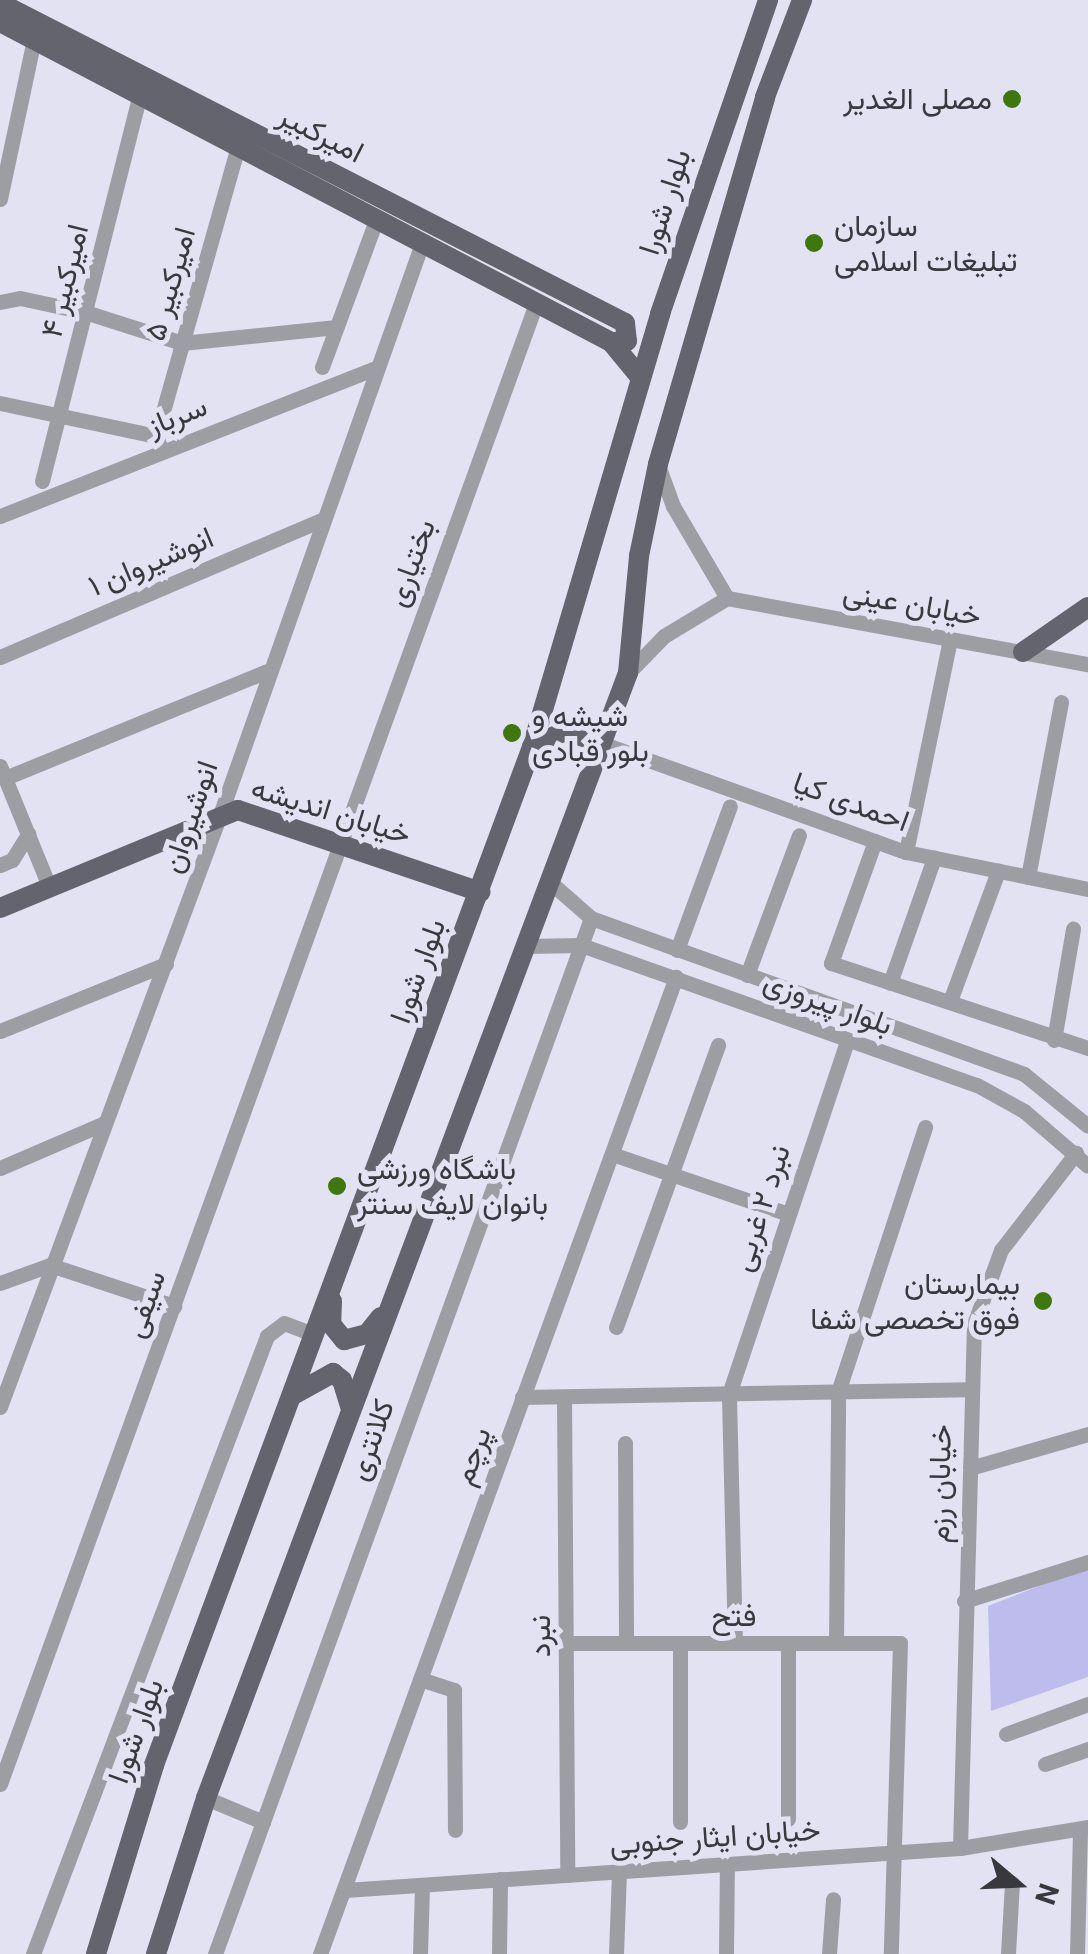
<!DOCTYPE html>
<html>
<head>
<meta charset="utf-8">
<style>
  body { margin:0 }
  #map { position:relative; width:1088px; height:1954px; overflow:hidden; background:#e2e2f2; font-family:Roboto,Vazirmatn,sans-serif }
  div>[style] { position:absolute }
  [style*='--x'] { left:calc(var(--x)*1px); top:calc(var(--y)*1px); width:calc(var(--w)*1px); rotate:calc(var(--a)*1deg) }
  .green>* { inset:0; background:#bdbced }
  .minor>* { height:15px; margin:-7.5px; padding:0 7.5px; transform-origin:7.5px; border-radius:7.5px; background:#9d9ea4 }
  .major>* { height:20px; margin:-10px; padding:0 10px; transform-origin:10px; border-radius:10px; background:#64646f }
  .dots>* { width:28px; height:28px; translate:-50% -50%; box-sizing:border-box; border:5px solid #e2e2f2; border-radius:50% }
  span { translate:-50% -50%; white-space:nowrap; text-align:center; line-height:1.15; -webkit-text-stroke:10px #e2e2f2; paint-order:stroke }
  .poi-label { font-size:30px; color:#38383e }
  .right { translate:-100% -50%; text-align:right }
  .left { translate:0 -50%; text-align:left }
  .street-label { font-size:30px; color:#38383e }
  .north { position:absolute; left:968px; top:1834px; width:100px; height:100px; -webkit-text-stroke:8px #e2e2f2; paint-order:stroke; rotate:109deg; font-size:28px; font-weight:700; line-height:40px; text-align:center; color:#38383e }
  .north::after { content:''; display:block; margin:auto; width:35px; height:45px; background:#38383e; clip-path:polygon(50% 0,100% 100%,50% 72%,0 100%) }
</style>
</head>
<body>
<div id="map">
  <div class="green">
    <i style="clip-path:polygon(1088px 1567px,1088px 1677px,991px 1711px,988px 1606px)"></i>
  </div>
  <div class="minor">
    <i style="--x:0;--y:199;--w:164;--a:-78"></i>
    <i style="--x:0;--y:302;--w:20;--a:-11"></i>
    <i style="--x:20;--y:298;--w:66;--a:12.2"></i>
    <i style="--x:85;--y:312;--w:102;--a:17.7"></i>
    <i style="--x:182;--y:343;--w:155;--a:-5.9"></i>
    <i style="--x:322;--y:367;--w:157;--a:-69.8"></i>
    <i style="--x:0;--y:403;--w:159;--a:11.9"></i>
    <i style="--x:156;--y:436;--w:9;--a:69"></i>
    <i style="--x:156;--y:436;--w:301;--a:-74.2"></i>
    <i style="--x:658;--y:465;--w:44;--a:69.9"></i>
    <i style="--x:673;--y:506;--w:107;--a:59.6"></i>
    <i style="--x:42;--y:481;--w:398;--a:-75.8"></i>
    <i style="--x:0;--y:516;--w:403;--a:-21.5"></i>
    <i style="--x:727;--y:598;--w:367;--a:10.4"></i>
    <i style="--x:0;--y:657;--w:351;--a:-23.1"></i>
    <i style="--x:628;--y:673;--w:52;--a:-45.8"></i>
    <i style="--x:664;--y:636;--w:74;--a:-31.1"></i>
    <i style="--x:601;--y:743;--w:324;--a:19.7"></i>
    <i style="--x:906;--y:852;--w:186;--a:11.5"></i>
    <i style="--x:0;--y:766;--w:130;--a:67.8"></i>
    <i style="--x:5;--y:778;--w:286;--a:-22.2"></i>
    <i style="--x:875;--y:841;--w:130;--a:109.8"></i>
    <i style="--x:831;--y:963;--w:271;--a:18.3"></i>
    <i style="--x:906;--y:852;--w:217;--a:-78.3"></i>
    <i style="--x:0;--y:865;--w:13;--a:-23"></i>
    <i style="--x:12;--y:860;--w:31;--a:-58"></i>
    <i style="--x:1028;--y:877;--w:178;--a:-79.3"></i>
    <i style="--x:551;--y:883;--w:53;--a:41.2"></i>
    <i style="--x:591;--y:918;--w:460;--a:19.8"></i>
    <i style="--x:1024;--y:1074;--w:82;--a:39.1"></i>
    <i style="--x:527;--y:946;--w:54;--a:-1.1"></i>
    <i style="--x:581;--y:945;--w:420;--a:19.5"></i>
    <i style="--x:977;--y:1085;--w:54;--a:29"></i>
    <i style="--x:1024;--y:1111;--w:84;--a:40.7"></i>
    <i style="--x:677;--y:950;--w:153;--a:-69.8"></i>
    <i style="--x:747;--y:975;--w:149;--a:-69.6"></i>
    <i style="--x:890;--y:983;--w:133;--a:-70.6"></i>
    <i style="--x:950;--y:1001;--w:139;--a:-69.7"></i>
    <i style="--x:0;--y:1031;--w:179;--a:-22"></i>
    <i style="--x:1054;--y:1040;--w:113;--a:-80.3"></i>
    <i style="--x:612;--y:1154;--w:186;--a:18.8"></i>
    <i style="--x:0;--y:1168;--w:111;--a:-23.3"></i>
    <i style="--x:0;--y:1283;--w:53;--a:-19.8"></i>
    <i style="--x:50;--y:1265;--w:131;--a:18.3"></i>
    <i style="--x:616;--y:1327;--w:300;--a:-70.1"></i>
    <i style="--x:522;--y:1397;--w:446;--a:-1"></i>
    <i style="--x:564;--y:1397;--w:478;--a:89.6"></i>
    <i style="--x:0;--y:1407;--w:635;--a:-69.62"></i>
    <i style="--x:221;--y:812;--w:603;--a:-70.54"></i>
    <i style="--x:625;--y:1443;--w:200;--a:89.7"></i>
    <i style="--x:970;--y:1468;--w:123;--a:-16.1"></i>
    <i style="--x:964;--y:1601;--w:130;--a:-17.5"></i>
    <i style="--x:568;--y:1643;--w:332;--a:0"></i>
    <i style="--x:900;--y:1643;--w:311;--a:91.7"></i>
    <i style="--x:735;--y:1643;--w:249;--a:-91.4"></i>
    <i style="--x:729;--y:1394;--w:372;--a:-71.5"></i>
    <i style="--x:788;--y:1643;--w:176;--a:90"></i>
    <i style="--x:836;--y:1643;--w:251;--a:-89.5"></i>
    <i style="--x:838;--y:1392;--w:279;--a:-71.8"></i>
    <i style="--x:420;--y:1679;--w:36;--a:18"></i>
    <i style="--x:454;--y:1690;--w:140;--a:89.6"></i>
    <i style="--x:1006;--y:1734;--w:87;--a:-20.1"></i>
    <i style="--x:1045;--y:1764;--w:46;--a:-19.2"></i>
    <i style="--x:0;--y:1784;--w:1575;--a:-70.1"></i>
    <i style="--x:206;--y:1798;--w:62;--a:22.8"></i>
    <i style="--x:680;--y:1822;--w:179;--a:-90"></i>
    <i style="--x:960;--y:1848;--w:524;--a:-88.47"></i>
    <i style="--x:974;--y:1324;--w:79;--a:-70"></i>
    <i style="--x:1001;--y:1250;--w:123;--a:-52.3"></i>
    <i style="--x:345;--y:1890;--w:616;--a:-3.91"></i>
    <i style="--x:960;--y:1848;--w:130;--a:-9.3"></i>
    <i style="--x:33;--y:1954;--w:661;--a:-69.26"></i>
    <i style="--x:267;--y:1336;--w:21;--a:-37"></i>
    <i style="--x:284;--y:1323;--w:33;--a:21"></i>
    <i style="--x:215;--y:1954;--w:1102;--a:-70.05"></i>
    <i style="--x:320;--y:1954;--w:1040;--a:-69.98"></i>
    <i style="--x:420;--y:1954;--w:69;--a:-88.3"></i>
    <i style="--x:499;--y:1954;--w:75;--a:-89.2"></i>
    <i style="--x:616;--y:1954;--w:83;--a:-87.9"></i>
    <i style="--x:726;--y:1954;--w:90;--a:-89.4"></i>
    <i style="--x:829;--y:1954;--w:55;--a:-85.8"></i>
    <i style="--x:1008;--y:1954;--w:71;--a:-86.8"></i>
    <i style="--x:1077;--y:1954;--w:124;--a:-88.6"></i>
  </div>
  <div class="major">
    <i style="--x:0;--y:3;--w:702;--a:27.11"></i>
    <i style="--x:625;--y:323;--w:18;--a:84"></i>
    <i style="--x:627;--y:341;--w:16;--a:176"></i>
    <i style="--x:0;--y:22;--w:690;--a:27.64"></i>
    <i style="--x:611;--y:342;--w:45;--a:50.4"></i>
    <i style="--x:1023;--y:652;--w:79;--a:-34.7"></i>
    <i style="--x:532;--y:747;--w:37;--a:-26"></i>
    <i style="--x:565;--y:731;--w:38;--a:18"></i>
    <i style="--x:0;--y:908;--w:257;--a:-22.4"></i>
    <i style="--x:238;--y:810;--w:256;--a:18.7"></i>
    <i style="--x:332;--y:1301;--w:23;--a:92"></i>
    <i style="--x:331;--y:1324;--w:21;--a:51"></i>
    <i style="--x:344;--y:1340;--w:24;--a:-15"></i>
    <i style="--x:367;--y:1334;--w:22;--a:-51"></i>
    <i style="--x:293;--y:1395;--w:46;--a:-28.8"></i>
    <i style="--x:333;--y:1373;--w:11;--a:38"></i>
    <i style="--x:342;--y:1380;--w:30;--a:73"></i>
    <i style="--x:96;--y:1954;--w:198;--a:-72.9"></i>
    <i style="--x:154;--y:1765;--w:1086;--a:-69.63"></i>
    <i style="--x:532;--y:747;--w:452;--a:-73.5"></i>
    <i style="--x:660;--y:314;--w:332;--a:-71"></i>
    <i style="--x:156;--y:1954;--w:164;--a:-72.2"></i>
    <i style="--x:206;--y:1798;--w:1202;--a:-69.44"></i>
    <i style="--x:628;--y:673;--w:118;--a:-84.6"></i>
    <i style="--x:639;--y:556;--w:94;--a:-78.3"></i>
    <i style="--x:658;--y:464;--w:382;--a:-73.7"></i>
    <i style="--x:765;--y:97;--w:104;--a:-69.1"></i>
  </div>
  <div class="dots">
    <i style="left:1012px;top:99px;background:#3e780d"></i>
    <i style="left:814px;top:243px;background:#3e780d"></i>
    <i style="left:512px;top:733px;background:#3e780d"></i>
    <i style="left:337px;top:1186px;background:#3e780d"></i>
    <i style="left:1043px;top:1301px;background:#3e780d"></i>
  </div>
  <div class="poi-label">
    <span class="right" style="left:992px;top:99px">مصلی الغدیر</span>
    <span class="left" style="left:834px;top:243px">سازمان<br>تبلیغات اسلامی</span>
    <span class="left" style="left:532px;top:733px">شیشه و<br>بلور قبادی</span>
    <span class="left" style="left:357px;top:1186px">باشگاه ورزشی<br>بانوان لایف سنتر</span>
    <span class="right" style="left:1020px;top:1301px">بیمارستان<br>فوق تخصصی شفا</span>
  </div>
  <div class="street-label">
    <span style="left:321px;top:134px;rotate:27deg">امیرکبیر</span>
    <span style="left:665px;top:202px;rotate:-72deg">بلوار شورا</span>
    <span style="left:65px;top:281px;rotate:-76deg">امیرکبیر ۴</span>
    <span style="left:170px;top:284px;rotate:-74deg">امیرکبیر ۵</span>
    <span style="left:177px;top:416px;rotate:-22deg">سرباز</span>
    <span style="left:151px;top:562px;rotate:-23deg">انوشیروان ۱</span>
    <span style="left:411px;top:563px;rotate:-70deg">بختیاری</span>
    <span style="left:912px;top:604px;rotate:10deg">خیابان عینی</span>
    <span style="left:851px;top:802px;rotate:20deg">احمدی کیا</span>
    <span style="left:331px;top:811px;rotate:17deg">خیابان اندیشه</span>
    <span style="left:190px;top:817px;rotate:-71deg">انوشیروان</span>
    <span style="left:418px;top:971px;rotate:-70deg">بلوار شورا</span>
    <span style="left:828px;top:1003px;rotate:20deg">بلوار پیروزی</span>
    <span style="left:761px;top:1208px;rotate:-72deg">نبرد ۲ غربی</span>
    <span style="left:145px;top:1304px;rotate:-70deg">سیفی</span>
    <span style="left:371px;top:1440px;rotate:-70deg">کلانتری</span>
    <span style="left:472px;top:1456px;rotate:-70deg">پرچم</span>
    <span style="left:940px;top:1484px;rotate:-89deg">خیابان رزم</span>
    <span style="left:734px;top:1616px">فتح</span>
    <span style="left:540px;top:1636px;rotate:-90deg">نبرد</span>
    <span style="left:136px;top:1731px;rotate:-70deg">بلوار شورا</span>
    <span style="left:715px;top:1837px;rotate:-4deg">خیابان ایثار جنوبی</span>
  </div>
  <div class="north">N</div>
</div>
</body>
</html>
